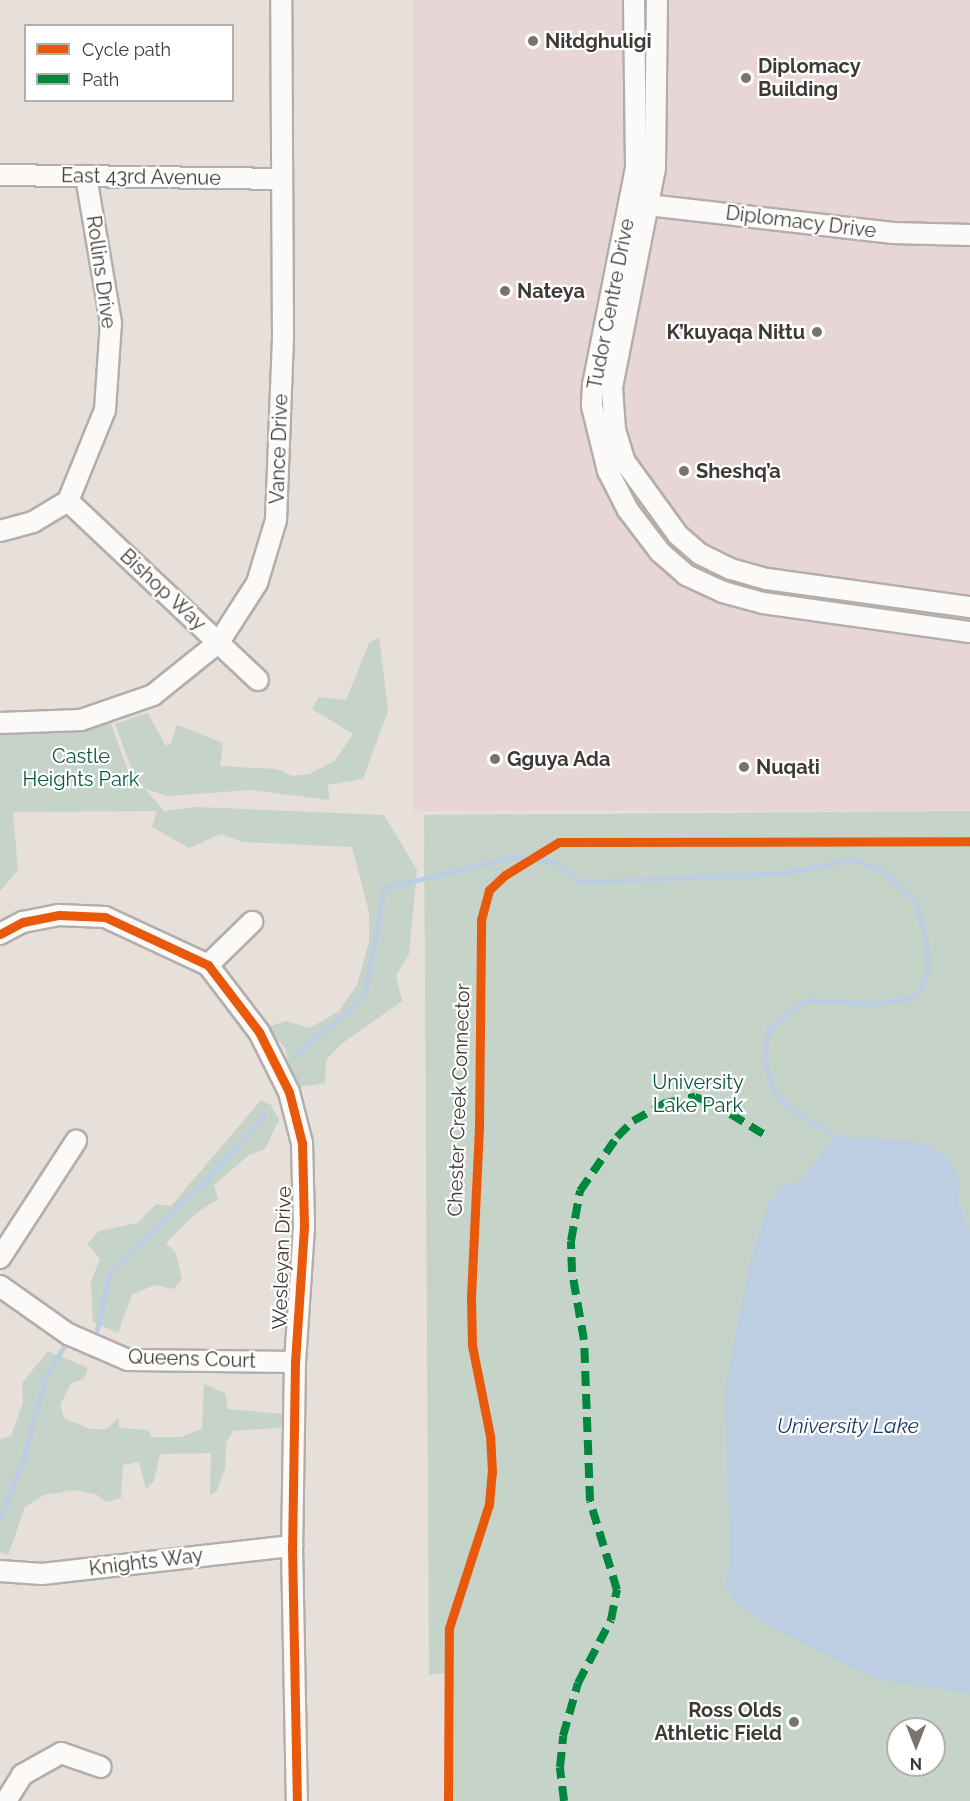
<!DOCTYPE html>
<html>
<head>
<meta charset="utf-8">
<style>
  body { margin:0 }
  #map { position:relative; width:970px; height:1801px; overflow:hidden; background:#e6dfda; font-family:Raleway,sans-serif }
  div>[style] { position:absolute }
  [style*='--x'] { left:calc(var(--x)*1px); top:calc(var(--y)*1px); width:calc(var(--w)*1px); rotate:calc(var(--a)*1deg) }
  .medical>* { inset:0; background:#e8d6d6 }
  .green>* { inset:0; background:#c5d3c8 }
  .water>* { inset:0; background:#bdcee3 }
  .stream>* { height:4.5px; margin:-2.25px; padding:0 2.25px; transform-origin:2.25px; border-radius:2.25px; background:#bdcee3 }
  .roads { filter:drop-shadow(2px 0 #b3aeaa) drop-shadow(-2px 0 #b3aeaa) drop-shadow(0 2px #b3aeaa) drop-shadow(0 -2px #b3aeaa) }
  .minor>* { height:20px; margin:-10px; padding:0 10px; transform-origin:10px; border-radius:10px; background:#fbfaf9 }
  .quiet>* { height:8px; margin-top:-4px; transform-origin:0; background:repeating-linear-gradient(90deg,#00873e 0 15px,transparent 0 23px) }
  .cycleway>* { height:9px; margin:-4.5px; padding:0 4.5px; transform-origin:4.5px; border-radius:4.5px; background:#e8590c }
  .dots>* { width:16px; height:16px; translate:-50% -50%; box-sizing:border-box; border:3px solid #fff; border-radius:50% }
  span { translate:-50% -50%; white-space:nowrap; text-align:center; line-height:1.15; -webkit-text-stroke:4.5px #fff; paint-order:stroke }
  .poi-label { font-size:20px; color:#3d3935; font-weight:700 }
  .left { translate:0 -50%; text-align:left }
  .right { translate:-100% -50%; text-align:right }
  .street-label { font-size:20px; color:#3d3935 }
  .park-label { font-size:20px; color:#08583c }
  .water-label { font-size:21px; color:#173b66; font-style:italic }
  .legend { position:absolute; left:24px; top:24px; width:210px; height:78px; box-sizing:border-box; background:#fff; border:2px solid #b1b0ae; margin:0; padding:8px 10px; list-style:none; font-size:18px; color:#3d3935 }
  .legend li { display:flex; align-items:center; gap:12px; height:30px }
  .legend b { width:30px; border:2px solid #b1b0ae }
  .north { position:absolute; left:886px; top:1717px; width:60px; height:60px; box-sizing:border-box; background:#fff; border:2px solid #b1b0ae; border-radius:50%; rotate:180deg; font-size:16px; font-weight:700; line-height:24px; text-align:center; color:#3d3935 }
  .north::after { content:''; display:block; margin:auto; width:21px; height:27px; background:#78736f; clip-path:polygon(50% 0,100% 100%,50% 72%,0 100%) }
</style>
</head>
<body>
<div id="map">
  <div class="medical">
    <i style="clip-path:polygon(413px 0,970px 0,970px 811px,413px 811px)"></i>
  </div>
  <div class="green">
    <i style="clip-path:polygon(379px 637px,388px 711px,363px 779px,328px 785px,329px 800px,250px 790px,168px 796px,145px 789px,164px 811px,196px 807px,384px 815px,417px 870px,409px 954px,396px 976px,402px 1001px,340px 1045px,326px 1060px,325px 1083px,294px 1088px,285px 1048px,267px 1027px,286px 1021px,310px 1028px,339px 1011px,357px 985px,369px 942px,369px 913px,352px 847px,243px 842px,221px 834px,189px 848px,152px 827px,157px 811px,13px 812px,18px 870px,0 891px,0 734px,111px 723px,127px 769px,134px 776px,115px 724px,148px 713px,165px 745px,170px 745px,177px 725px,223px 743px,220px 766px,277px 769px,292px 776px,309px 774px,335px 761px,353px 734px,312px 709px,319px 697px,346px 700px,369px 643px)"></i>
    <i style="clip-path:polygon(evenodd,970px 811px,970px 1801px,453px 1801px,453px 1672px,429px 1675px,424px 815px,970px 811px,898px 1729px,934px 1729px,934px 1765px,898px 1765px,898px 1729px)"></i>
    <i style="clip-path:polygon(261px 1100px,271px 1105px,279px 1120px,265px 1149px,249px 1155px,214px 1185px,218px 1199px,195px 1214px,166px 1243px,176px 1253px,182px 1280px,173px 1289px,154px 1285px,132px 1295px,118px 1333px,93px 1322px,91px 1281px,100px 1259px,87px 1244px,99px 1231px,138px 1223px,156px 1204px,171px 1206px)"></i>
    <i style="clip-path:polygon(48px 1351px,88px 1368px,84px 1379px,71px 1383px,60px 1405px,64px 1418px,90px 1429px,106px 1429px,119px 1418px,119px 1428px,149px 1430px,151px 1437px,181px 1437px,202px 1429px,204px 1384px,225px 1393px,228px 1409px,284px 1414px,289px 1427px,233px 1431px,226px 1443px,225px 1468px,217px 1491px,210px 1495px,211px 1453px,160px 1454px,154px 1481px,146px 1489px,139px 1462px,123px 1465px,121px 1498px,106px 1502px,96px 1494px,75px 1490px,44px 1495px,25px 1507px,8px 1555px,0 1552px,0 1439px,11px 1436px,23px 1402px,22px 1383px)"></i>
  </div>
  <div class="water">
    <i style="clip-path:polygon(835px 1136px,913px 1141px,930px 1146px,949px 1159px,961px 1180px,958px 1202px,970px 1232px,970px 1694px,881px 1680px,846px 1665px,762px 1622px,733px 1599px,725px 1587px,730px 1557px,725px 1388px,749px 1265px,769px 1202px,782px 1185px,799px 1182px)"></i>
  </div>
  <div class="stream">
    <i style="--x:294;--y:1055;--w:70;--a:-38.7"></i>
    <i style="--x:349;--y:1011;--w:24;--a:-48"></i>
    <i style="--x:365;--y:993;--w:107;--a:-79.7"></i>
    <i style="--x:384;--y:888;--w:133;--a:-13.5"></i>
    <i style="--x:513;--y:857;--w:42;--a:6.8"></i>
    <i style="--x:555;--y:862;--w:34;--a:37"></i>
    <i style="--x:582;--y:882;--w:204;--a:-2.5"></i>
    <i style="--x:786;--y:873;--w:67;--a:-12"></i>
    <i style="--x:852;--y:859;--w:33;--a:21"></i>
    <i style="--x:883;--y:871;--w:45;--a:43.2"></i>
    <i style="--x:916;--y:902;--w:42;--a:75"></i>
    <i style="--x:927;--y:943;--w:29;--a:88"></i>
    <i style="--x:928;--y:972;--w:18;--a:112"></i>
    <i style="--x:921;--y:989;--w:15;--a:138"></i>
    <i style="--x:910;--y:999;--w:33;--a:171"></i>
    <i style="--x:877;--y:1004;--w:72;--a:-177.6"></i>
    <i style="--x:805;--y:1001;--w:46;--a:141.1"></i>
    <i style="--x:769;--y:1030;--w:27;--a:100"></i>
    <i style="--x:764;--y:1057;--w:33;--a:74"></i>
    <i style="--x:773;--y:1089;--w:24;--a:48"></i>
    <i style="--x:789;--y:1107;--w:54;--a:32.2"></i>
    <i style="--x:97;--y:1330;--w:60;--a:-77.6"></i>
    <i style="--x:110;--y:1271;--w:132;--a:-43.2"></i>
    <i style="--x:206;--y:1181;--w:88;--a:-48.7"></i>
    <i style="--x:0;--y:1520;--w:67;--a:-69.1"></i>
    <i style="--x:24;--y:1457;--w:82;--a:-75.1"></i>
    <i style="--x:45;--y:1378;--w:39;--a:-59"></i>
  </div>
  <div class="roads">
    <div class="minor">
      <i style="--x:634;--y:0;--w:168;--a:89.3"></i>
      <i style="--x:636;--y:168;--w:221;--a:101.2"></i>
      <i style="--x:593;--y:385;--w:21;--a:93"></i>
      <i style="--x:592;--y:406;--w:67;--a:76.2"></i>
      <i style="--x:608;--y:471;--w:44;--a:62.9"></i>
      <i style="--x:628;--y:510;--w:53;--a:52.7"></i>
      <i style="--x:660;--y:552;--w:35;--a:41"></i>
      <i style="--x:686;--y:575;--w:41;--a:24.7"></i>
      <i style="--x:723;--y:592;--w:41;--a:15.4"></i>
      <i style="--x:763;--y:603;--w:209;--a:8"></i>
      <i style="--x:657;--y:0;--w:168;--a:90.7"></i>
      <i style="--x:655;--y:168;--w:224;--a:101.1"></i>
      <i style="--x:612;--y:388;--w:42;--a:85.9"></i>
      <i style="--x:615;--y:430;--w:34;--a:73"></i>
      <i style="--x:625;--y:462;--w:90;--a:54"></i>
      <i style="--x:678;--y:535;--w:29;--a:41"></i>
      <i style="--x:700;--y:554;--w:34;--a:26"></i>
      <i style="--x:731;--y:569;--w:37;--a:16"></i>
      <i style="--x:767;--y:579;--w:205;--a:7.9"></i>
      <i style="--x:0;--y:175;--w:282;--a:0.8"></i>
      <i style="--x:639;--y:204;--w:256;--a:6.5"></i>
      <i style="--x:893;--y:233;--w:77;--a:1.5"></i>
      <i style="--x:68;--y:501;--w:261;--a:43.3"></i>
      <i style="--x:0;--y:531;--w:34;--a:-15"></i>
      <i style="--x:33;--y:522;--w:41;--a:-31"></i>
      <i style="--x:68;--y:501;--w:98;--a:-67.9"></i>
      <i style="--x:105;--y:410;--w:87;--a:-86.1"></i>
      <i style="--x:111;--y:323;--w:149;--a:-99.7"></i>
      <i style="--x:0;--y:723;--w:81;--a:-2.1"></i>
      <i style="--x:81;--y:720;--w:76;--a:-19.1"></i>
      <i style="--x:153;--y:695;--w:85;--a:-38.8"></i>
      <i style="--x:219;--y:642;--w:70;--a:-57.2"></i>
      <i style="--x:257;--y:583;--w:66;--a:-73.2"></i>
      <i style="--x:276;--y:520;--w:185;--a:-87.8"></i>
      <i style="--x:283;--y:335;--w:335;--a:-90.3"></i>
      <i style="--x:0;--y:934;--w:26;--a:-28"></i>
      <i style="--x:23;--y:922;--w:37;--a:-11"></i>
      <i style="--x:59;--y:915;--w:46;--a:2.5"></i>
      <i style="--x:105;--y:917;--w:114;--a:25"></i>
      <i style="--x:208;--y:965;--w:84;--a:52.7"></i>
      <i style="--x:259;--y:1032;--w:67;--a:63.4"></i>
      <i style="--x:289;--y:1092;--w:53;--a:75.7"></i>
      <i style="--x:302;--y:1143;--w:84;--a:88.6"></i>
      <i style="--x:304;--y:1227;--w:135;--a:93.8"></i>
      <i style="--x:295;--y:1362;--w:184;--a:90.9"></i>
      <i style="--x:292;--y:1546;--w:255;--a:88.9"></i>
      <i style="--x:208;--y:965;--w:62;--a:-44.3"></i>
      <i style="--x:0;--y:1258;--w:140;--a:-57"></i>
      <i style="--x:0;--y:1286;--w:83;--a:35.2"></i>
      <i style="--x:68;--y:1334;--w:65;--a:23.4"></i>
      <i style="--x:128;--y:1360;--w:167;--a:0.7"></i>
      <i style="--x:0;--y:1571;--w:42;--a:4.1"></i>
      <i style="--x:42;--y:1574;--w:252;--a:-6.4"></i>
      <i style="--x:6;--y:1801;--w:31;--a:-58"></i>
      <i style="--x:22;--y:1775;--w:45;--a:-29.4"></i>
      <i style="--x:61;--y:1753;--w:42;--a:19.3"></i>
    </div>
  </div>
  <div class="quiet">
    <i style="--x:564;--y:1801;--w:34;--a:-97"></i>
    <i style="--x:560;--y:1767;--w:31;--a:-84"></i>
    <i style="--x:563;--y:1736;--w:55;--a:-74.2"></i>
    <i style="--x:578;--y:1683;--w:71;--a:-62.4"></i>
    <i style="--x:611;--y:1620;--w:31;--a:-79"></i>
    <i style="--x:617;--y:1590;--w:93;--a:-106.9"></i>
    <i style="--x:590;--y:1501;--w:161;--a:-92.1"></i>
    <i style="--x:584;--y:1340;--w:69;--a:-100"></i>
    <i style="--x:572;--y:1272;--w:31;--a:-92"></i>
    <i style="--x:571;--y:1241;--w:51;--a:-79.8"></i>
    <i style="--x:580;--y:1191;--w:65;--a:-55.6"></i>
    <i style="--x:617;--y:1137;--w:23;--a:-45"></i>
    <i style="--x:633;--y:1121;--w:38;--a:-29"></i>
    <i style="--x:666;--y:1103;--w:30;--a:-12"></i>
    <i style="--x:695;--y:1097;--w:17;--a:17"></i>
    <i style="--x:711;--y:1102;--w:63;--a:31.4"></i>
  </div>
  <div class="cycleway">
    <i style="--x:0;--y:934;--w:26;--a:-28"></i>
    <i style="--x:23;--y:922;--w:37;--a:-11"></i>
    <i style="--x:59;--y:915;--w:46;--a:2.5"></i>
    <i style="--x:105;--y:917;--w:114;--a:25"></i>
    <i style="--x:208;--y:965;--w:84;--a:52.7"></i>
    <i style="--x:259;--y:1032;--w:67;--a:63.4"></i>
    <i style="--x:289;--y:1092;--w:53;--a:75.7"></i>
    <i style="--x:302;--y:1143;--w:84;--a:88.6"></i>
    <i style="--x:304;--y:1227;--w:135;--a:93.8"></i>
    <i style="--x:295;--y:1362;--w:184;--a:90.9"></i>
    <i style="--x:292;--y:1546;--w:255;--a:88.9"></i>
    <i style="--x:448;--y:1801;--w:173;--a:-89.7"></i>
    <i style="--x:449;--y:1628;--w:130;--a:-72.1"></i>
    <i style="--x:489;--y:1504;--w:32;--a:-85"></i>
    <i style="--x:492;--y:1472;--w:36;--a:-93"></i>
    <i style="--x:490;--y:1436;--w:93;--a:-101.2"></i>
    <i style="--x:472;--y:1345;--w:48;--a:-91.2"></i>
    <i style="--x:471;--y:1297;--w:171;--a:-87.3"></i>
    <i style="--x:479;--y:1126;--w:206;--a:-89.4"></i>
    <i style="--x:481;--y:920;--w:31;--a:-75"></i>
    <i style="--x:489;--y:890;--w:22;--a:-43"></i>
    <i style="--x:505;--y:875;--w:63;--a:-31.4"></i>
    <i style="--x:559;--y:842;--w:411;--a:-0.1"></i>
  </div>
  <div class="dots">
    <i style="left:533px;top:41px;background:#78736f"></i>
    <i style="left:746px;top:78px;background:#78736f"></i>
    <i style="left:505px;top:291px;background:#78736f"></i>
    <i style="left:817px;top:332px;background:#78736f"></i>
    <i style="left:684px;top:471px;background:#78736f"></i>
    <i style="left:495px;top:759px;background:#78736f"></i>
    <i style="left:744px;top:767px;background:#78736f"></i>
    <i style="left:794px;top:1722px;background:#78736f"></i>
  </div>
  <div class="poi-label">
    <span class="left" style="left:545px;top:41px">Niłdghuligi</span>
    <span class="left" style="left:758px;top:78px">Diplomacy<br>Building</span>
    <span class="left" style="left:517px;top:291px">Nateya</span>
    <span class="right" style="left:805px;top:332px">K’kuyaqa Niłtu</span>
    <span class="left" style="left:696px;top:471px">Sheshq’a</span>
    <span class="left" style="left:507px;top:759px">Gguya Ada</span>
    <span class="left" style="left:756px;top:767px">Nuqałi</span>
    <span class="right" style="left:782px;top:1722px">Ross Olds<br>Athletic Field</span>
  </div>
  <div class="street-label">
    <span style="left:141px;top:177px;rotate:1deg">East 43rd Avenue</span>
    <span style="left:801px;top:222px;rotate:7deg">Diplomacy Drive</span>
    <span style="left:101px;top:272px;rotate:82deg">Rollins Drive</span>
    <span style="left:611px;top:304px;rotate:-79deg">Tudor Centre Drive</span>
    <span style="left:279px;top:449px;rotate:-88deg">Vance Drive</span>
    <span style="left:163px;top:590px;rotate:43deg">Bishop Way</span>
    <span style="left:459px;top:1100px;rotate:-88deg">Chester Creek Connector</span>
    <span style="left:282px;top:1258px;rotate:-88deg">Wesleyan Drive</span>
    <span style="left:192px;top:1359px;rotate:2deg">Queens Court</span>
    <span style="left:146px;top:1562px;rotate:-7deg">Knights Way</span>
  </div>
  <div class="park-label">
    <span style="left:81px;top:768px">Castle<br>Heights Park</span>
    <span style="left:698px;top:1094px">University<br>Lake Park</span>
  </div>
  <div class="water-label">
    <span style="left:848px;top:1426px">University Lake</span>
  </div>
  <ul class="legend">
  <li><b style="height:8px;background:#e8590c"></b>Cycle path</li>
  <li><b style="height:8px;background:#00873e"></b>Path</li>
  </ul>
  <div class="north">N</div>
</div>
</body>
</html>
